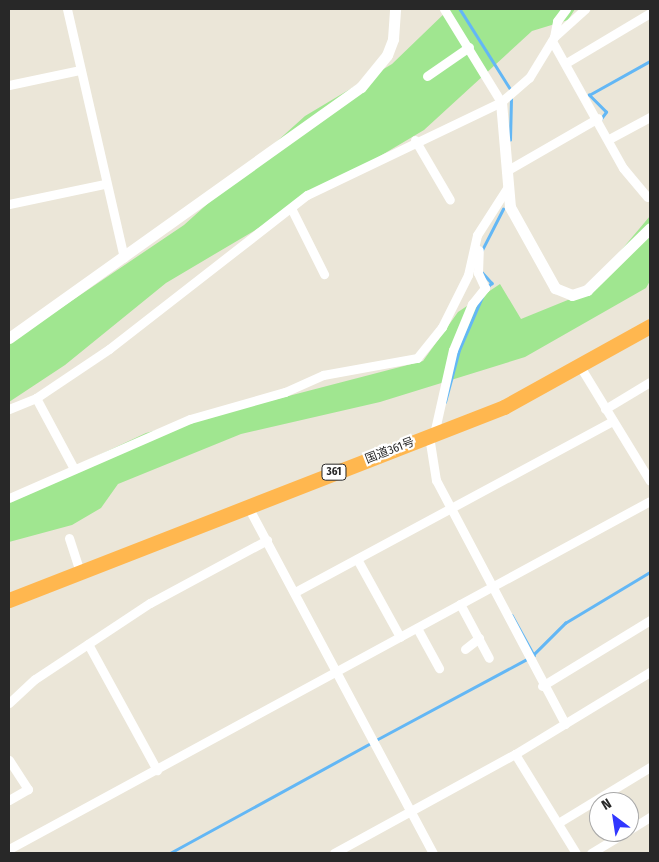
<!DOCTYPE html>
<html>
<head>
<meta charset="utf-8">
<style>
  body { margin:0 }
  #map { position:relative; width:659px; height:862px; overflow:hidden; background:#ebe6d8; font-family:"Fira Sans Condensed","Noto Sans JP",sans-serif }
  div>[style] { position:absolute }
  [style*='--x'] { left:calc(var(--x)*1px); top:calc(var(--y)*1px); width:calc(var(--w)*1px); rotate:calc(var(--a)*1deg) }
  .green>* { inset:0; background:#a0e690 }
  .stream>* { height:2.5px; margin:-1.25px; padding:0 1.25px; transform-origin:1.25px; border-radius:1.25px; background:#63b7f5 }
  .street>* { height:9px; margin:-4.5px; padding:0 4.5px; transform-origin:4.5px; border-radius:4.5px; background:#fff }
  .secondary>* { height:11px; margin:-5.5px; padding:0 5.5px; transform-origin:5.5px; border-radius:5.5px; background:#fff }
  .highway>* { height:15px; margin:-7.5px; padding:0 7.5px; transform-origin:7.5px; border-radius:7.5px; background:#ffb74f }
  span { translate:-50% -50%; white-space:nowrap; text-align:center; line-height:1.15; -webkit-text-stroke:4.5px #fff; paint-order:stroke }
  .shield-label span { padding:1px 4px; background:#fff; border:1px solid; border-radius:4px; -webkit-text-stroke-width:0 }
  .shield-label { font-size:11px; color:#282828; font-weight:700 }
  .street-label { font-size:12px; color:#282828 }
  .frame { position:absolute; inset:0; border:10px solid #282828; pointer-events:none }
  .north { position:absolute; left:589px; top:792px; width:50px; height:50px; box-sizing:border-box; background:#fff; border:1px solid #a9a9a9; border-radius:50%; rotate:329deg; font-size:14px; font-weight:700; line-height:20px; text-align:center; color:#282828 }
  .north::after { content:''; display:block; margin:auto; width:18px; height:22px; background:#3137ff; clip-path:polygon(50% 0,100% 100%,50% 72%,0 100%) }
</style>
</head>
<body>
<div id="map">
  <div class="green">
    <i style="clip-path:polygon(449px 9px,575px 9px,568px 20px,532px 31px,424px 130px,166px 283px,65px 365px,9px 402px,9px 343px,184px 225px,305px 116px,392px 64px)"></i>
    <i style="clip-path:polygon(650px 216px,650px 281px,646px 288px,525px 357px,380px 402px,241px 434px,118px 484px,101px 508px,72px 525px,9px 542px,9px 497px,146px 433px,423px 361px,458px 312px,500px 284px,521px 319px,585px 293px)"></i>
  </div>
  <div class="stream">
    <i style="--x:460;--y:9;--w:96;--a:57.8"></i>
    <i style="--x:600;--y:120;--w:10;--a:-53"></i>
    <i style="--x:606;--y:112;--w:24;--a:-135"></i>
    <i style="--x:589;--y:95;--w:70;--a:-29.1"></i>
    <i style="--x:510;--y:140;--w:42;--a:-88.6"></i>
    <i style="--x:482;--y:250;--w:46;--a:-62.9"></i>
    <i style="--x:482;--y:272;--w:15;--a:48"></i>
    <i style="--x:492;--y:283;--w:7;--a:135"></i>
    <i style="--x:445;--y:402;--w:54;--a:-74.9"></i>
    <i style="--x:459;--y:350;--w:58;--a:-66.5"></i>
    <i style="--x:512;--y:615;--w:46;--a:61.2"></i>
    <i style="--x:532;--y:656;--w:47;--a:-45"></i>
    <i style="--x:565;--y:623;--w:99;--a:-31"></i>
    <i style="--x:376;--y:740;--w:171;--a:-28.2"></i>
    <i style="--x:170;--y:853;--w:229;--a:-28.7"></i>
  </div>
  <div class="street">
    <i style="--x:67;--y:9;--w:255;--a:77.1"></i>
    <i style="--x:444;--y:9;--w:109;--a:58.5"></i>
    <i style="--x:554;--y:37;--w:16;--a:-79"></i>
    <i style="--x:557;--y:21;--w:15;--a:-53"></i>
    <i style="--x:552;--y:41;--w:145;--a:60.8"></i>
    <i style="--x:623;--y:168;--w:38;--a:50"></i>
    <i style="--x:566;--y:63;--w:98;--a:-30.8"></i>
    <i style="--x:427;--y:76;--w:51;--a:-34.6"></i>
    <i style="--x:9;--y:85;--w:73;--a:-11.9"></i>
    <i style="--x:609;--y:139;--w:47;--a:-28.2"></i>
    <i style="--x:415;--y:140;--w:69;--a:59.7"></i>
    <i style="--x:506;--y:171;--w:106;--a:-29.9"></i>
    <i style="--x:9;--y:204;--w:98;--a:-11.8"></i>
    <i style="--x:291;--y:208;--w:74;--a:63.4"></i>
    <i style="--x:581;--y:368;--w:132;--a:58.6"></i>
    <i style="--x:36;--y:398;--w:78;--a:61.8"></i>
    <i style="--x:9;--y:409;--w:29;--a:-22"></i>
    <i style="--x:36;--y:398;--w:88;--a:-33.9"></i>
    <i style="--x:109;--y:349;--w:251;--a:-37.9"></i>
    <i style="--x:307;--y:195;--w:215;--a:-25.6"></i>
    <i style="--x:501;--y:102;--w:37;--a:-41"></i>
    <i style="--x:529;--y:78;--w:48;--a:-58.6"></i>
    <i style="--x:554;--y:37;--w:42;--a:-42.1"></i>
    <i style="--x:605;--y:409;--w:52;--a:-31"></i>
    <i style="--x:434;--y:434;--w:86;--a:-77.3"></i>
    <i style="--x:453;--y:350;--w:50;--a:-67.6"></i>
    <i style="--x:472;--y:304;--w:21;--a:-51"></i>
    <i style="--x:485;--y:288;--w:17;--a:-115"></i>
    <i style="--x:478;--y:273;--w:23;--a:-88"></i>
    <i style="--x:429;--y:436;--w:45;--a:81"></i>
    <i style="--x:436;--y:480;--w:276;--a:62.1"></i>
    <i style="--x:9;--y:498;--w:197;--a:-23.6"></i>
    <i style="--x:190;--y:419;--w:99;--a:-15.9"></i>
    <i style="--x:285;--y:392;--w:42;--a:-24.1"></i>
    <i style="--x:323;--y:375;--w:96;--a:-10.3"></i>
    <i style="--x:417;--y:358;--w:40;--a:-51"></i>
    <i style="--x:442;--y:327;--w:58;--a:-63.4"></i>
    <i style="--x:468;--y:275;--w:41;--a:-77.3"></i>
    <i style="--x:477;--y:235;--w:56;--a:-57.4"></i>
    <i style="--x:247;--y:505;--w:395;--a:61.9"></i>
    <i style="--x:69;--y:538;--w:35;--a:72"></i>
    <i style="--x:357;--y:559;--w:89;--a:61.1"></i>
    <i style="--x:295;--y:592;--w:361;--a:-28.3"></i>
    <i style="--x:460;--y:604;--w:61;--a:61.8"></i>
    <i style="--x:417;--y:628;--w:46;--a:61.2"></i>
    <i style="--x:88;--y:644;--w:144;--a:61.3"></i>
    <i style="--x:465;--y:649;--w:18;--a:-38"></i>
    <i style="--x:542;--y:686;--w:127;--a:-31.4"></i>
    <i style="--x:9;--y:703;--w:35;--a:-43"></i>
    <i style="--x:35;--y:679;--w:138;--a:-33.5"></i>
    <i style="--x:150;--y:603;--w:133;--a:-28.3"></i>
    <i style="--x:515;--y:754;--w:116;--a:58.4"></i>
    <i style="--x:9;--y:760;--w:35;--a:57"></i>
    <i style="--x:28;--y:789;--w:22;--a:150"></i>
    <i style="--x:558;--y:823;--w:108;--a:-31.3"></i>
    <i style="--x:629;--y:830;--w:25;--a:-32"></i>
    <i style="--x:9;--y:849;--w:729;--a:-28.5"></i>
    <i style="--x:334;--y:853;--w:206;--a:-28.7"></i>
    <i style="--x:515;--y:754;--w:158;--a:-31.3"></i>
    <i style="--x:591;--y:853;--w:41;--a:-31"></i>
  </div>
  <div class="secondary">
    <i style="--x:501;--y:102;--w:105;--a:85.1"></i>
    <i style="--x:510;--y:207;--w:93;--a:60.9"></i>
    <i style="--x:555;--y:288;--w:18;--a:22"></i>
    <i style="--x:572;--y:295;--w:16;--a:-18"></i>
    <i style="--x:587;--y:290;--w:88;--a:-44.5"></i>
    <i style="--x:9;--y:338;--w:432;--a:-35.5"></i>
    <i style="--x:361;--y:87;--w:41;--a:-50.9"></i>
    <i style="--x:387;--y:55;--w:17;--a:-69"></i>
    <i style="--x:393;--y:39;--w:30;--a:-86"></i>
  </div>
  <div class="highway">
    <i style="--x:9;--y:600;--w:531;--a:-21.3"></i>
    <i style="--x:504;--y:407;--w:167;--a:-29"></i>
  </div>
  <div class="shield-label">
    <span style="left:334px;top:472px">361</span>
  </div>
  <div class="street-label">
    <span style="left:390px;top:451px;rotate:-21deg">国道361号</span>
  </div>
  <div class="frame"></div>
  <div class="north">N</div>
</div>
</body>
</html>
